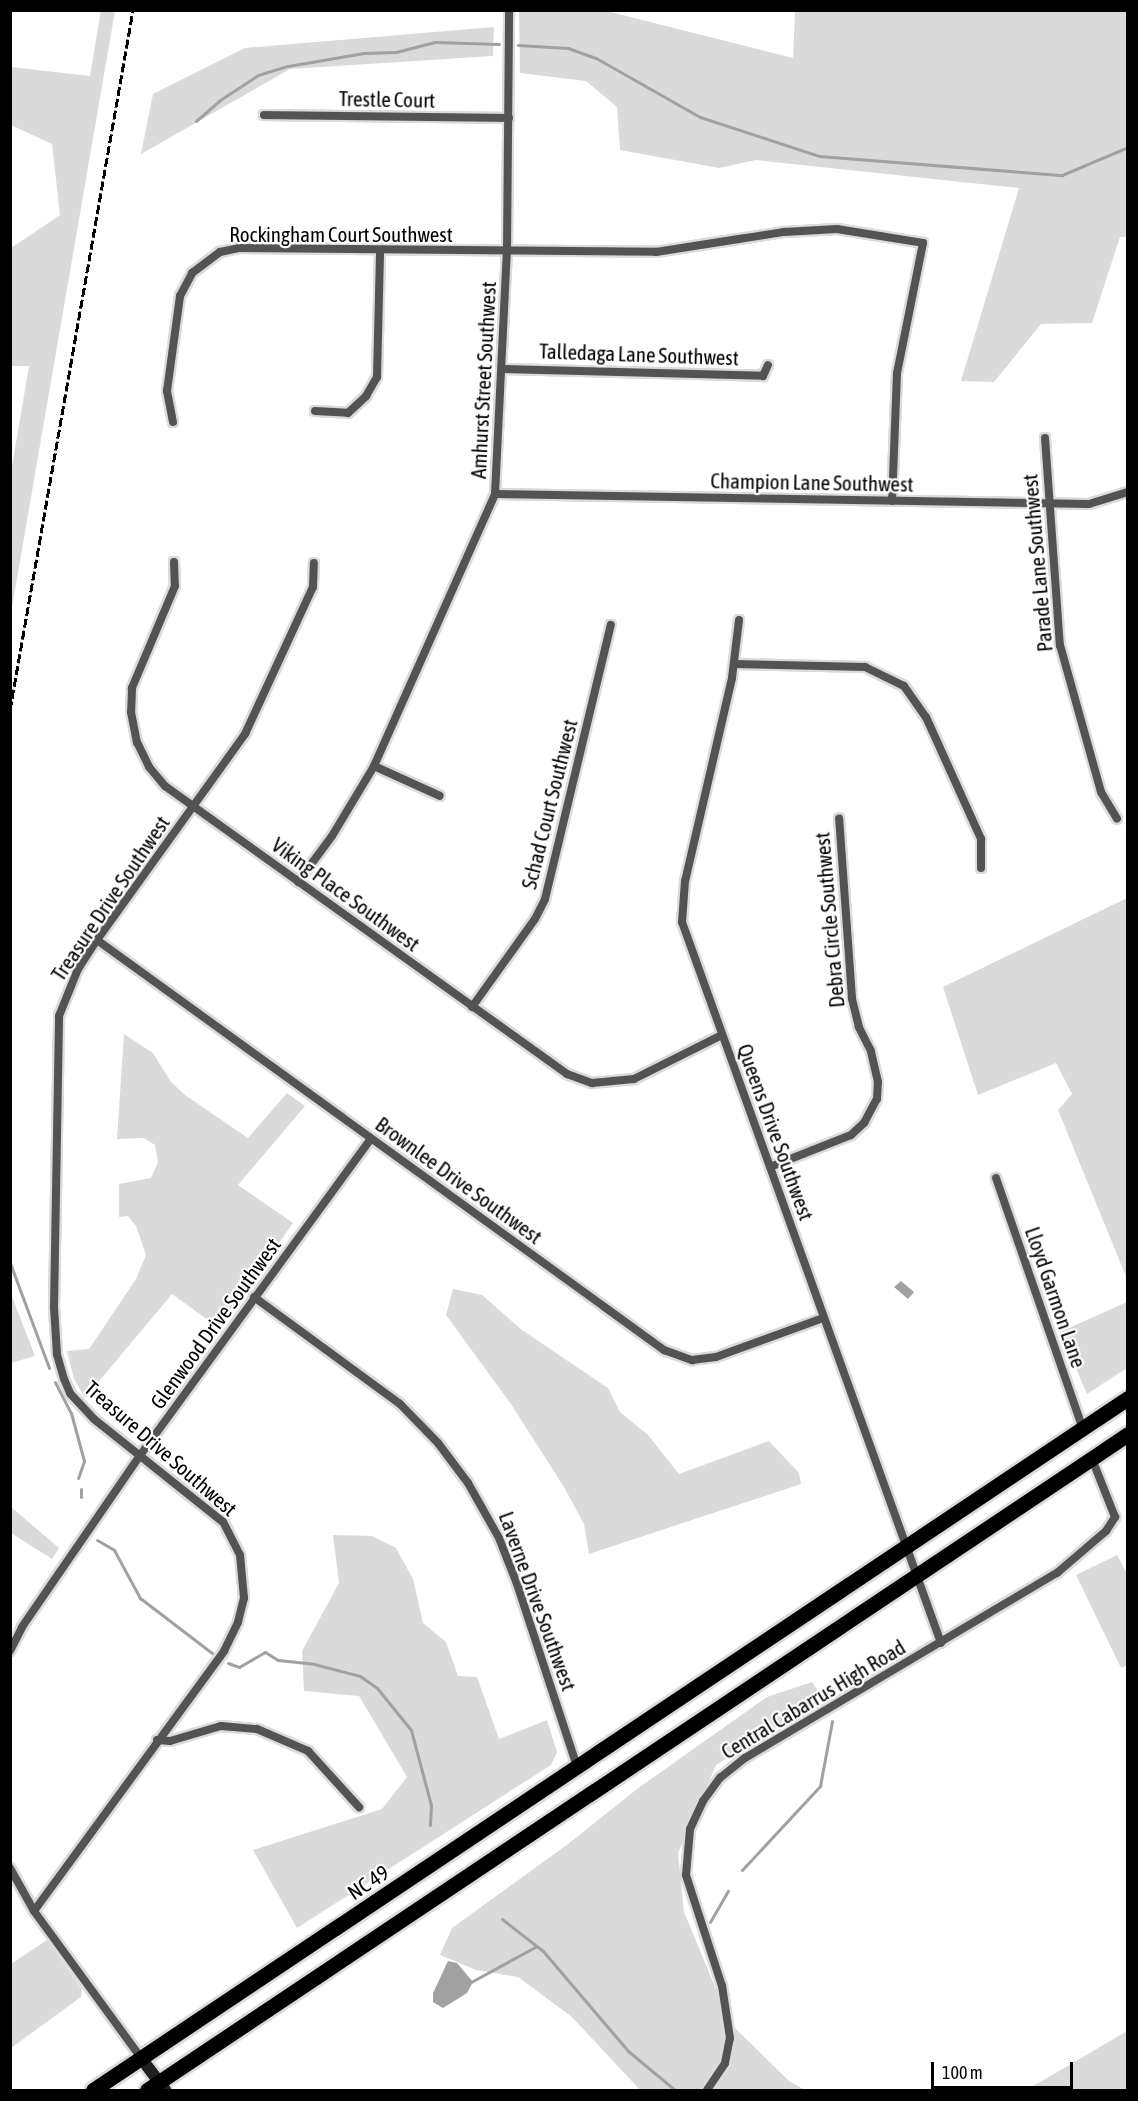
<!DOCTYPE html>
<html>
<head>
<meta charset="utf-8">
<style>
  body { margin:0 }
  #map { position:relative; width:1138px; height:2101px; overflow:hidden; background:#fff; font-family:"Asap Condensed",sans-serif }
  div>[style] { position:absolute }
  [style*='--x'] { left:calc(var(--x)*1px); top:calc(var(--y)*1px); width:calc(var(--w)*1px); rotate:calc(var(--a)*1deg) }
  .green>* { inset:0; background:#dadada }
  .water>* { inset:0; background:#a1a1a1 }
  .stream>* { height:3px; margin:-1.5px; padding:0 1.5px; transform-origin:1.5px; border-radius:1.5px; background:#a1a1a1 }
  .roads { filter:drop-shadow(2px 0 #dbdbdb) drop-shadow(-2px 0 #dbdbdb) drop-shadow(0 2px #dbdbdb) drop-shadow(0 -2px #dbdbdb) }
  .street>* { height:8px; margin:-4px; padding:0 4px; transform-origin:4px; border-radius:4px; background:#535353 }
  .secondary>* { height:12px; margin:-6px; padding:0 6px; transform-origin:6px; border-radius:6px; background:#202020 }
  .highway>* { height:15px; margin:-7.5px; padding:0 7.5px; transform-origin:7.5px; border-radius:7.5px; background:#000 }
  .rail>* { height:3px; margin-top:-1.5px; transform-origin:0; background:repeating-linear-gradient(90deg,#000 0 9px,transparent 0 12px) }
  span { translate:-50% -50%; white-space:nowrap; text-align:center; line-height:1.15; -webkit-text-stroke:4.5px #fff; paint-order:stroke }
  .street-label { font-size:21px; color:#000 }
  .frame { position:absolute; inset:0; border:12px solid #000; pointer-events:none }
  .scale { position:absolute; left:931px; top:2062px; width:142px; height:27px; box-sizing:border-box; border:3px solid #000; border-top:0; padding-left:8px; font-size:18px; line-height:21px; white-space:nowrap; color:#000; -webkit-text-stroke:4px #fff; paint-order:stroke }
</style>
</head>
<body>
<div id="map">
  <div class="green">
    <i style="clip-path:polygon(101px 10px,115px 11px,11px 613px,11px 472px,29px 366px,11px 366px,11px 248px,60px 215px,52px 144px,11px 125px,11px 67px,90px 76px)"></i>
    <i style="clip-path:polygon(519px 11px,607px 11px,793px 58px,795px 11px,1127px 11px,1127px 237px,1120px 237px,1092px 323px,1041px 324px,994px 382px,961px 381px,1019px 188px,756px 160px,719px 168px,620px 150px,617px 107px,586px 81px,520px 73px)"></i>
    <i style="clip-path:polygon(494px 27px,493px 56px,290px 69px,141px 154px,153px 94px,245px 48px)"></i>
    <i style="clip-path:polygon(1127px 898px,1127px 1279px,1058px 1110px,1072px 1094px,1056px 1063px,978px 1095px,943px 987px)"></i>
    <i style="clip-path:polygon(124px 1034px,153px 1053px,171px 1082px,185px 1095px,248px 1138px,287px 1093px,305px 1106px,238px 1185px,293px 1223px,219px 1328px,172px 1294px,85px 1398px,74px 1379px,67px 1351px,89px 1349px,136px 1279px,146px 1255px,136px 1226px,128px 1216px,119px 1217px,119px 1184px,151px 1178px,158px 1162px,155px 1145px,144px 1138px,117px 1139px)"></i>
    <i style="clip-path:polygon(453px 1289px,482px 1295px,522px 1330px,608px 1388px,620px 1412px,648px 1435px,679px 1474px,769px 1441px,799px 1473px,801px 1484px,589px 1554px,584px 1524px,564px 1487px,511px 1404px,446px 1315px)"></i>
    <i style="clip-path:polygon(11px 1294px,35px 1356px,11px 1363px,10px 1363px)"></i>
    <i style="clip-path:polygon(1127px 1302px,1127px 1368px,1087px 1394px,1060px 1332px)"></i>
    <i style="clip-path:polygon(11px 1507px,59px 1548px,52px 1559px,11px 1533px)"></i>
    <i style="clip-path:polygon(333px 1535px,372px 1536px,396px 1548px,413px 1579px,423px 1623px,446px 1642px,458px 1676px,477px 1677px,499px 1739px,547px 1720px,557px 1752px,551px 1765px,297px 1928px,253px 1850px,382px 1809px,407px 1777px,359px 1696px,304px 1691px,302px 1651px,339px 1583px)"></i>
    <i style="clip-path:polygon(1117px 1555px,1128px 1576px,1127px 1665px,1121px 1668px,1076px 1575px)"></i>
    <i style="clip-path:polygon(812px 1682px,824px 1700px,716px 1765px,678px 1853px,684px 1912px,730px 2023px,789px 2081px,805px 2090px,640px 2090px,572px 2017px,518px 1977px,476px 1970px,440px 1955px,452px 1928px,568px 1844px,637px 1789px,767px 1697px)"></i>
    <i style="clip-path:polygon(47px 1940px,82px 1989px,81px 1997px,11px 2048px,11px 1964px)"></i>
    <i style="clip-path:polygon(1127px 2031px,1127px 2090px,1026px 2090px,1061px 2070px)"></i>
  </div>
  <div class="water">
    <i style="clip-path:polygon(901px 1281px,914px 1292px,908px 1299px,894px 1287px)"></i>
    <i style="clip-path:polygon(448px 1961px,457px 1963px,473px 1982px,467px 1993px,443px 2008px,433px 2002px,433px 1993px)"></i>
  </div>
  <div class="stream">
    <i style="--x:518;--y:45;--w:50;--a:3.4"></i>
    <i style="--x:568;--y:48;--w:30;--a:20"></i>
    <i style="--x:596;--y:58;--w:120;--a:29.6"></i>
    <i style="--x:700;--y:117;--w:125;--a:18.1"></i>
    <i style="--x:819;--y:156;--w:244;--a:4.5"></i>
    <i style="--x:1062;--y:175;--w:72;--a:-23"></i>
    <i style="--x:196;--y:121;--w:32;--a:-41"></i>
    <i style="--x:220;--y:100;--w:45;--a:-33.3"></i>
    <i style="--x:258;--y:75;--w:31;--a:-17"></i>
    <i style="--x:288;--y:66;--w:77;--a:-9.7"></i>
    <i style="--x:364;--y:53;--w:32;--a:-2"></i>
    <i style="--x:396;--y:52;--w:40;--a:-14.4"></i>
    <i style="--x:435;--y:42;--w:64;--a:1.8"></i>
    <i style="--x:10;--y:1263;--w:112;--a:69.6"></i>
    <i style="--x:55;--y:1382;--w:35;--a:63"></i>
    <i style="--x:71;--y:1413;--w:50;--a:74.8"></i>
    <i style="--x:84;--y:1461;--w:18;--a:109"></i>
    <i style="--x:81;--y:1489;--w:8;--a:90"></i>
    <i style="--x:97;--y:1540;--w:20;--a:30"></i>
    <i style="--x:114;--y:1550;--w:55;--a:61.6"></i>
    <i style="--x:140;--y:1598;--w:91;--a:37.4"></i>
    <i style="--x:228;--y:1663;--w:12;--a:20"></i>
    <i style="--x:239;--y:1667;--w:30;--a:-30"></i>
    <i style="--x:265;--y:1652;--w:15;--a:32"></i>
    <i style="--x:278;--y:1660;--w:36;--a:6"></i>
    <i style="--x:314;--y:1664;--w:48;--a:14.6"></i>
    <i style="--x:360;--y:1676;--w:21;--a:35"></i>
    <i style="--x:377;--y:1688;--w:54;--a:51"></i>
    <i style="--x:411;--y:1730;--w:78;--a:75.1"></i>
    <i style="--x:431;--y:1805;--w:20;--a:93"></i>
    <i style="--x:742;--y:1870;--w:115;--a:-47.1"></i>
    <i style="--x:820;--y:1786;--w:66;--a:-79.5"></i>
    <i style="--x:502;--y:1919;--w:52;--a:38"></i>
    <i style="--x:543;--y:1951;--w:131;--a:49.6"></i>
    <i style="--x:628;--y:2051;--w:61;--a:39.7"></i>
    <i style="--x:710;--y:1922;--w:36;--a:-60"></i>
    <i style="--x:471;--y:1982;--w:73;--a:-28.7"></i>
  </div>
  <div class="roads">
    <div class="street">
      <i style="--x:264;--y:115;--w:245;--a:0.7"></i>
      <i style="--x:503;--y:369;--w:260;--a:1.5"></i>
      <i style="--x:763;--y:376;--w:12;--a:-66"></i>
      <i style="--x:315;--y:411;--w:33;--a:3"></i>
      <i style="--x:348;--y:413;--w:25;--a:-43"></i>
      <i style="--x:366;--y:396;--w:22;--a:-60"></i>
      <i style="--x:377;--y:377;--w:126;--a:-88.6"></i>
      <i style="--x:173;--y:422;--w:32;--a:-101"></i>
      <i style="--x:167;--y:391;--w:96;--a:-82.2"></i>
      <i style="--x:180;--y:296;--w:26;--a:-62"></i>
      <i style="--x:192;--y:273;--w:35;--a:-37"></i>
      <i style="--x:220;--y:252;--w:19;--a:-12"></i>
      <i style="--x:239;--y:248;--w:417;--a:0.5"></i>
      <i style="--x:656;--y:252;--w:130;--a:-8.9"></i>
      <i style="--x:784;--y:232;--w:53;--a:-3.2"></i>
      <i style="--x:837;--y:229;--w:87;--a:9.2"></i>
      <i style="--x:923;--y:243;--w:133;--a:101.3"></i>
      <i style="--x:897;--y:373;--w:128;--a:92.2"></i>
      <i style="--x:1045;--y:438;--w:208;--a:85.9"></i>
      <i style="--x:1060;--y:645;--w:153;--a:74.4"></i>
      <i style="--x:1101;--y:792;--w:31;--a:59"></i>
      <i style="--x:495;--y:494;--w:594;--a:0.96"></i>
      <i style="--x:1089;--y:504;--w:41;--a:-17.1"></i>
      <i style="--x:174;--y:562;--w:24;--a:88"></i>
      <i style="--x:175;--y:586;--w:111;--a:112.9"></i>
      <i style="--x:132;--y:688;--w:24;--a:92"></i>
      <i style="--x:131;--y:712;--w:31;--a:79"></i>
      <i style="--x:137;--y:742;--w:28;--a:64"></i>
      <i style="--x:149;--y:767;--w:25;--a:50"></i>
      <i style="--x:165;--y:786;--w:495;--a:35.6"></i>
      <i style="--x:567;--y:1074;--w:27;--a:20"></i>
      <i style="--x:592;--y:1083;--w:42;--a:-5.4"></i>
      <i style="--x:634;--y:1079;--w:98;--a:-26.6"></i>
      <i style="--x:739;--y:620;--w:58;--a:96.9"></i>
      <i style="--x:732;--y:678;--w:208;--a:103"></i>
      <i style="--x:685;--y:881;--w:41;--a:94.2"></i>
      <i style="--x:682;--y:922;--w:766;--a:70.24"></i>
      <i style="--x:734;--y:664;--w:131;--a:1.3"></i>
      <i style="--x:865;--y:667;--w:43;--a:26"></i>
      <i style="--x:904;--y:686;--w:38;--a:55"></i>
      <i style="--x:926;--y:717;--w:134;--a:65.7"></i>
      <i style="--x:981;--y:839;--w:29;--a:90"></i>
      <i style="--x:374;--y:766;--w:72;--a:24.4"></i>
      <i style="--x:298;--y:882;--w:57;--a:-53.5"></i>
      <i style="--x:332;--y:836;--w:82;--a:-59"></i>
      <i style="--x:374;--y:766;--w:298;--a:-66"></i>
      <i style="--x:495;--y:494;--w:243;--a:-87.2"></i>
      <i style="--x:507;--y:251;--w:241;--a:-89.5"></i>
      <i style="--x:97;--y:940;--w:700;--a:35.87"></i>
      <i style="--x:664;--y:1350;--w:30;--a:20"></i>
      <i style="--x:692;--y:1360;--w:24;--a:-7"></i>
      <i style="--x:716;--y:1357;--w:114;--a:-20"></i>
      <i style="--x:472;--y:1007;--w:108;--a:-54.4"></i>
      <i style="--x:535;--y:919;--w:22;--a:-63"></i>
      <i style="--x:545;--y:899;--w:282;--a:-76.5"></i>
      <i style="--x:770;--y:1167;--w:87;--a:-21.6"></i>
      <i style="--x:851;--y:1135;--w:18;--a:-43"></i>
      <i style="--x:864;--y:1123;--w:27;--a:-62"></i>
      <i style="--x:877;--y:1099;--w:17;--a:-87"></i>
      <i style="--x:878;--y:1082;--w:32;--a:-103"></i>
      <i style="--x:871;--y:1051;--w:27;--a:-117"></i>
      <i style="--x:859;--y:1027;--w:30;--a:-104"></i>
      <i style="--x:852;--y:998;--w:180;--a:-94.1"></i>
      <i style="--x:996;--y:1178;--w:266;--a:70.9"></i>
      <i style="--x:254;--y:1297;--w:181;--a:36.2"></i>
      <i style="--x:400;--y:1404;--w:54;--a:45.7"></i>
      <i style="--x:438;--y:1443;--w:50;--a:53.1"></i>
      <i style="--x:468;--y:1483;--w:63;--a:60.6"></i>
      <i style="--x:499;--y:1538;--w:49;--a:68.6"></i>
      <i style="--x:517;--y:1584;--w:192;--a:71.8"></i>
      <i style="--x:10;--y:1651;--w:27;--a:-63"></i>
      <i style="--x:22;--y:1627;--w:210;--a:-55.5"></i>
      <i style="--x:141;--y:1454;--w:390;--a:-53.9"></i>
      <i style="--x:157;--y:1740;--w:13;--a:4"></i>
      <i style="--x:170;--y:1741;--w:53;--a:-16.4"></i>
      <i style="--x:221;--y:1726;--w:36;--a:5"></i>
      <i style="--x:257;--y:1729;--w:56;--a:23.3"></i>
      <i style="--x:308;--y:1751;--w:76;--a:47.7"></i>
      <i style="--x:10;--y:1868;--w:49;--a:60.8"></i>
      <i style="--x:34;--y:1911;--w:182;--a:53.9"></i>
      <i style="--x:34;--y:1911;--w:322;--a:-53.8"></i>
      <i style="--x:224;--y:1651;--w:32;--a:-64"></i>
      <i style="--x:238;--y:1622;--w:25;--a:-76"></i>
      <i style="--x:244;--y:1598;--w:43;--a:-95.3"></i>
      <i style="--x:240;--y:1555;--w:37;--a:-117"></i>
      <i style="--x:223;--y:1522;--w:165;--a:-141.4"></i>
      <i style="--x:94;--y:1419;--w:35;--a:-133"></i>
      <i style="--x:70;--y:1393;--w:15;--a:-113"></i>
      <i style="--x:64;--y:1379;--w:26;--a:-106"></i>
      <i style="--x:57;--y:1354;--w:47;--a:-93.7"></i>
      <i style="--x:54;--y:1307;--w:291;--a:-89"></i>
      <i style="--x:59;--y:1016;--w:51;--a:-68"></i>
      <i style="--x:78;--y:969;--w:35;--a:-57"></i>
      <i style="--x:97;--y:940;--w:254;--a:-54.3"></i>
      <i style="--x:245;--y:734;--w:162;--a:-65.2"></i>
      <i style="--x:313;--y:587;--w:24;--a:-88"></i>
      <i style="--x:707;--y:2090;--w:32;--a:-56"></i>
      <i style="--x:725;--y:2063;--w:25;--a:-79"></i>
      <i style="--x:730;--y:2038;--w:53;--a:-98.7"></i>
      <i style="--x:722;--y:1986;--w:117;--a:-108"></i>
      <i style="--x:686;--y:1875;--w:46;--a:-85"></i>
      <i style="--x:690;--y:1829;--w:31;--a:-65"></i>
      <i style="--x:703;--y:1801;--w:29;--a:-54"></i>
      <i style="--x:720;--y:1778;--w:32;--a:-39"></i>
      <i style="--x:745;--y:1758;--w:363;--a:-30.7"></i>
      <i style="--x:1057;--y:1573;--w:65;--a:-40.6"></i>
      <i style="--x:1106;--y:1531;--w:17;--a:-57"></i>
      <i style="--x:1115;--y:1517;--w:62;--a:-111.6"></i>
    </div>
    <div class="secondary">
      <i style="--x:141;--y:2058;--w:40;--a:53"></i>
    </div>
    <div class="highway">
      <i style="--x:93;--y:2090;--w:1245;--a:-33.77"></i>
      <i style="--x:147;--y:2090;--w:1180;--a:-33.77"></i>
    </div>
  </div>
  <div class="rail">
    <i style="--x:10;--y:710;--w:711;--a:-80.03"></i>
  </div>
  <div class="street-label">
    <span style="left:387px;top:99px;rotate:1deg">Trestle Court</span>
    <span style="left:341px;top:234px">Rockingham Court Southwest</span>
    <span style="left:639px;top:354px;rotate:2deg">Talledaga Lane Southwest</span>
    <span style="left:483px;top:380px;rotate:-87deg">Amhurst Street Southwest</span>
    <span style="left:812px;top:482px;rotate:1deg">Champion Lane Southwest</span>
    <span style="left:1037px;top:563px;rotate:-95deg">Parade Lane Southwest</span>
    <span style="left:549px;top:804px;rotate:-76deg">Schad Court Southwest</span>
    <span style="left:346px;top:894px;rotate:36deg">Viking Place Southwest</span>
    <span style="left:110px;top:898px;rotate:-56deg">Treasure Drive Southwest</span>
    <span style="left:829px;top:920px;rotate:-95deg">Debra Circle Southwest</span>
    <span style="left:776px;top:1132px;rotate:70deg">Queens Drive Southwest</span>
    <span style="left:459px;top:1180px;rotate:36deg">Brownlee Drive Southwest</span>
    <span style="left:1056px;top:1297px;rotate:71deg">Lloyd Garmon Lane</span>
    <span style="left:215px;top:1323px;rotate:-54deg">Glenwood Drive Southwest</span>
    <span style="left:161px;top:1448px;rotate:41deg">Treasure Drive Southwest</span>
    <span style="left:538px;top:1601px;rotate:70deg">Laverne Drive Southwest</span>
    <span style="left:813px;top:1699px;rotate:-31deg">Central Cabarrus High Road</span>
    <span style="left:368px;top:1882px;rotate:-34deg">NC 49</span>
  </div>
  <div class="frame"></div>
  <div class="scale">100 m</div>
</div>
</body>
</html>
